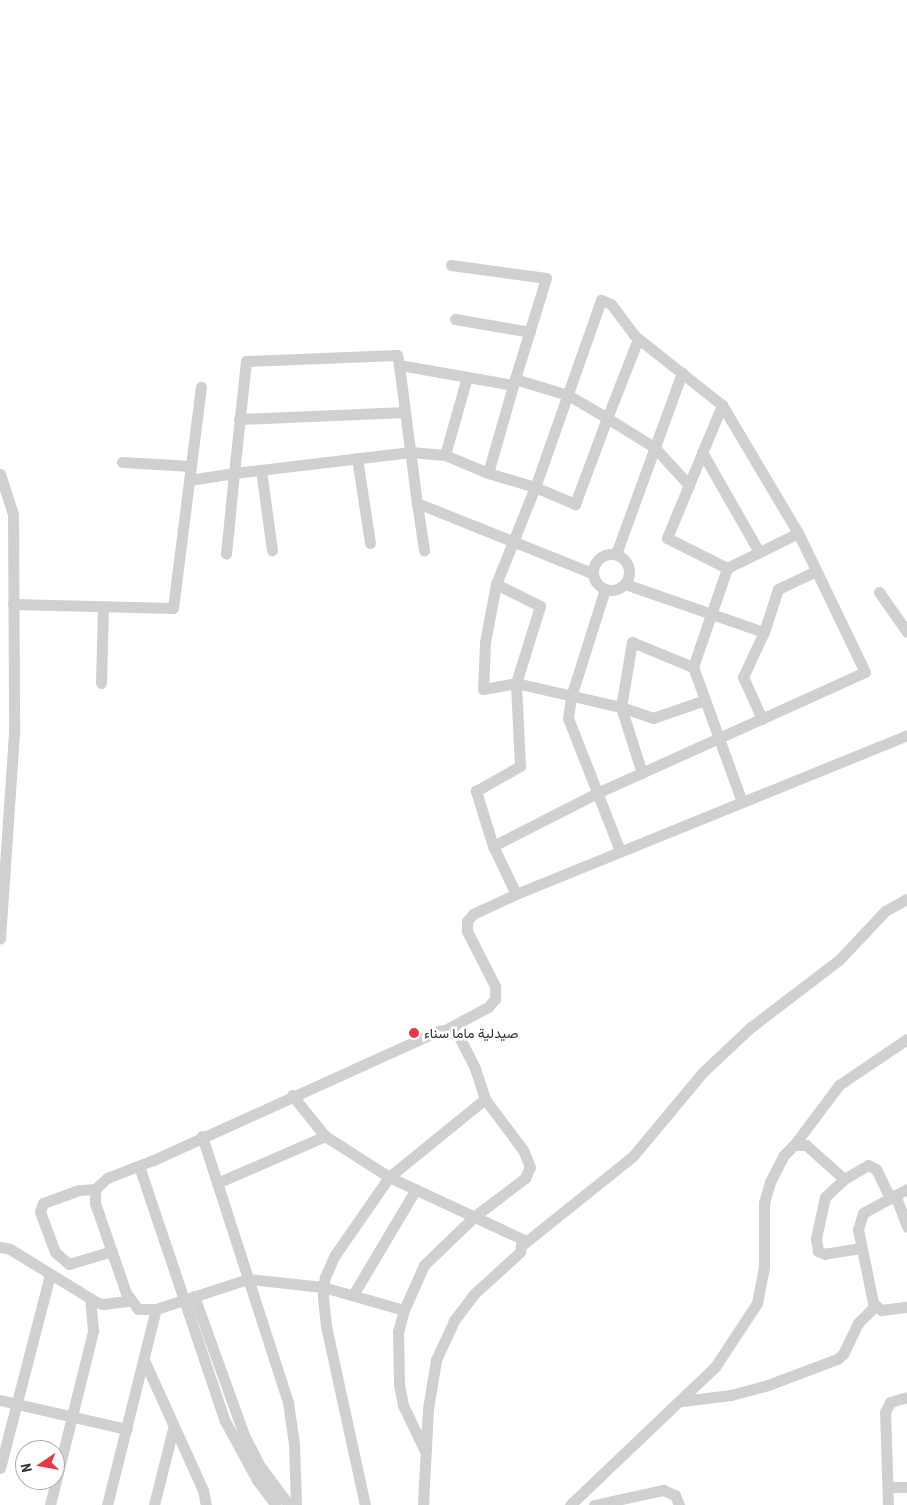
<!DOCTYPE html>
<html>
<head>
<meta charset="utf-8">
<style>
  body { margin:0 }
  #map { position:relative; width:907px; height:1505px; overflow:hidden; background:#fff; font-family:"Roboto Condensed",Vazirmatn,sans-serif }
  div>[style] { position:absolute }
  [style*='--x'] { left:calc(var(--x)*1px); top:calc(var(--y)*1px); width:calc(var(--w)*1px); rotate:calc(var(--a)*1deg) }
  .minor>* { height:11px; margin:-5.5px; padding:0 5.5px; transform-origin:5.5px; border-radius:5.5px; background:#d0d0d0 }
  .minor>.ring { margin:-5.5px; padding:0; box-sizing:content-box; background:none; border:11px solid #d0d0d0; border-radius:50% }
  .dots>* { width:14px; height:14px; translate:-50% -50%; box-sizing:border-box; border:2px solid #fff; border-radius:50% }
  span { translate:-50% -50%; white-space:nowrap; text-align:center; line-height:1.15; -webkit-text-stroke:5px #fff; paint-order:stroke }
  .poi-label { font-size:14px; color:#333 }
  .left { translate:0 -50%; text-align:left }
  .north { position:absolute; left:15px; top:1440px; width:50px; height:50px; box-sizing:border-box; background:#fff; border:1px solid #adadad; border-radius:50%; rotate:258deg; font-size:14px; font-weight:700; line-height:20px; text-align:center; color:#333 }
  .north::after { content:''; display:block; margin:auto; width:18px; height:22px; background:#e63946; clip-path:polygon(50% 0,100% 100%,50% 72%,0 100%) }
</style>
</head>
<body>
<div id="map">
  <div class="minor">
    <i style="--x:451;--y:265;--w:96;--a:7.8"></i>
    <i style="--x:546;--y:278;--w:106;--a:107.1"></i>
    <i style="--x:455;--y:319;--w:76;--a:9.8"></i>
    <i style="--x:638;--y:339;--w:85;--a:111.4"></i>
    <i style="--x:607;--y:418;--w:92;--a:110.4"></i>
    <i style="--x:575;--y:504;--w:43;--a:-157"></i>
    <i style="--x:535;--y:487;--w:49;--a:-163.4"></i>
    <i style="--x:488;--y:473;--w:98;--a:-74"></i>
    <i style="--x:515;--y:379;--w:55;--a:16.8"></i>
    <i style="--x:568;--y:395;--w:45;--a:30.5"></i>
    <i style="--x:607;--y:418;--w:55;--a:31.7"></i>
    <i style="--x:654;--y:447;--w:52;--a:47.4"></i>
    <i style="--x:399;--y:365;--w:10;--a:-101"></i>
    <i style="--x:397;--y:355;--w:151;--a:177.7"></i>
    <i style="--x:246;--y:361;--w:113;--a:96.1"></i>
    <i style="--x:234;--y:473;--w:178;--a:-6.8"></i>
    <i style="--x:411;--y:452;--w:34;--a:5"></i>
    <i style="--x:467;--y:377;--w:81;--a:105.8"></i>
    <i style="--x:445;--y:455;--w:47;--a:22.7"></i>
    <i style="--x:513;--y:385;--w:116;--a:-170"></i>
    <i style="--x:399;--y:365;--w:139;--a:82.6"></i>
    <i style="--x:417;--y:503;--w:188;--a:21.8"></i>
    <i style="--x:722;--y:405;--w:144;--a:112.5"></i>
    <i style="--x:667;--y:538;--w:67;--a:26.6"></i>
    <i style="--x:239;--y:419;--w:166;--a:-2.4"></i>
    <i style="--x:702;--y:452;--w:115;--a:60.3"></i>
    <i style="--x:357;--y:458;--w:86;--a:81.3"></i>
    <i style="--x:122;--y:462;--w:69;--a:3.3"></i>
    <i style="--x:261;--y:470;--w:81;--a:82.2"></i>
    <i style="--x:0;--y:474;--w:42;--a:72"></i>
    <i style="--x:13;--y:514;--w:219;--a:89.7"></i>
    <i style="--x:14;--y:733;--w:206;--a:93.9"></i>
    <i style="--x:189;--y:480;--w:46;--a:-8.8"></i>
    <i style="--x:234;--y:473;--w:81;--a:95.6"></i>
    <i style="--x:417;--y:503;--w:48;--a:81.5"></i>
    <i class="ring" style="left:593px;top:554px;width:25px;height:25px"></i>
    <i style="--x:616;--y:554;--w:193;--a:-70"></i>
    <i style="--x:625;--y:584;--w:147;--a:19.1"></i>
    <i style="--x:605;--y:589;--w:113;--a:107.5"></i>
    <i style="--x:571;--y:697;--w:21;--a:98"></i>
    <i style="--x:568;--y:718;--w:143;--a:68.6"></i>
    <i style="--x:879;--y:592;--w:49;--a:55"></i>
    <i style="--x:13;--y:604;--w:160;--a:1.4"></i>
    <i style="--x:173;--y:608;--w:223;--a:-82.8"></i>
    <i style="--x:101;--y:683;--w:76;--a:-88.5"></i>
    <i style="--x:762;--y:719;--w:46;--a:-114.3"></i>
    <i style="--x:743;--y:677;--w:50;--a:-65"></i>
    <i style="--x:764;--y:632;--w:45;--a:-72"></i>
    <i style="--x:778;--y:589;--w:42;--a:-25.3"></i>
    <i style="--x:642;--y:773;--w:69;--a:-107.7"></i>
    <i style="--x:621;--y:707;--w:66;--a:-80.4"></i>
    <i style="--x:632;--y:642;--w:66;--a:22.3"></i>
    <i style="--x:742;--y:802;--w:144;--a:-109.9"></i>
    <i style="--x:693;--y:667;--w:105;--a:-71"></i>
    <i style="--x:727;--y:568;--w:79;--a:-26.2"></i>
    <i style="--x:493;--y:846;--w:58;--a:-107.2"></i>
    <i style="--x:476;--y:791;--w:51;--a:-29.6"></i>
    <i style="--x:520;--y:766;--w:83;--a:-92.8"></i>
    <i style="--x:516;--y:683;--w:81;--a:-72.7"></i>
    <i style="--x:540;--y:606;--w:49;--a:-153.4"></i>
    <i style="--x:516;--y:894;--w:53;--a:-115.6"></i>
    <i style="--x:493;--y:846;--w:117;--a:-27"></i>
    <i style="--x:597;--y:793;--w:294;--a:-24.3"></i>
    <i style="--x:865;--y:672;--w:154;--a:-115.7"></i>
    <i style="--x:798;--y:533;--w:149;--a:-120.7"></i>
    <i style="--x:722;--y:405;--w:111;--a:-141.6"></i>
    <i style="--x:635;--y:336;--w:40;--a:-127"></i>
    <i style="--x:611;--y:304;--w:11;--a:-158"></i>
    <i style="--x:601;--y:300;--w:198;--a:109.4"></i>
    <i style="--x:535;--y:487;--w:105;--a:111.9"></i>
    <i style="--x:496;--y:584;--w:59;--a:100.7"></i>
    <i style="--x:485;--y:642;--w:47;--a:92.4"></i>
    <i style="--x:483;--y:689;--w:34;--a:-10"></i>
    <i style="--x:516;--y:683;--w:108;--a:12.9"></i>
    <i style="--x:621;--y:707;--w:34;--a:19"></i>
    <i style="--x:653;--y:718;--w:55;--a:-19.1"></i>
    <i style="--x:445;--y:1030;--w:49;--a:-28.1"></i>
    <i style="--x:488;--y:1007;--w:11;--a:-49"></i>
    <i style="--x:495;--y:999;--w:13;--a:-90"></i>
    <i style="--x:495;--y:986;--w:62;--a:-117"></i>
    <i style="--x:467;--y:931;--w:10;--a:-90"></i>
    <i style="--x:467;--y:921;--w:9;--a:-49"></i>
    <i style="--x:473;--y:914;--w:47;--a:-24.9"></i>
    <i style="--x:516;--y:894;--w:422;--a:-22.1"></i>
    <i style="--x:292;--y:1095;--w:53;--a:51.2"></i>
    <i style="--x:325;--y:1136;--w:76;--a:32.6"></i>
    <i style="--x:389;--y:1177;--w:147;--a:25"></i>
    <i style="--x:522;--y:1239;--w:13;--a:99"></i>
    <i style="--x:520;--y:1252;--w:62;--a:137.6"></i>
    <i style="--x:474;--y:1294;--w:34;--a:127"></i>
    <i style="--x:454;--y:1321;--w:43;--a:114.8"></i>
    <i style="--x:436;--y:1360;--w:50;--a:99.3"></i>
    <i style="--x:428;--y:1409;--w:96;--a:93"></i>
    <i style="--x:202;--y:1136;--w:280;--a:72.1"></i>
    <i style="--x:288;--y:1402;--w:42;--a:81.9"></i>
    <i style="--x:294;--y:1444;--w:61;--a:88.1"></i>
    <i style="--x:794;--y:1145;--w:75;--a:-53.1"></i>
    <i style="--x:839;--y:1085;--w:82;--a:-34.1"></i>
    <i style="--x:139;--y:1166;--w:269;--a:71.4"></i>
    <i style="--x:225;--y:1421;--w:67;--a:61.5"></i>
    <i style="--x:257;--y:1480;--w:31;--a:53"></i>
    <i style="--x:217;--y:1183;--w:118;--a:-23.5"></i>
    <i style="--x:95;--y:1189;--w:16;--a:176"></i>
    <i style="--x:79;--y:1190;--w:38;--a:160"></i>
    <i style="--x:43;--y:1203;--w:9;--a:108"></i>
    <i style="--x:40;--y:1212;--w:43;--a:69.4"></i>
    <i style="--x:55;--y:1252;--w:18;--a:41"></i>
    <i style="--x:69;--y:1264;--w:45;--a:-16.8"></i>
    <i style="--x:907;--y:1189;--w:50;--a:151.4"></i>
    <i style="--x:863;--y:1213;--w:17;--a:107"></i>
    <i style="--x:858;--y:1229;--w:76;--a:78.5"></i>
    <i style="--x:873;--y:1303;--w:11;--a:41"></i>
    <i style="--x:881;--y:1310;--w:26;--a:-7"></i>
    <i style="--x:895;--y:1195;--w:34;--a:69"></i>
    <i style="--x:522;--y:1245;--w:142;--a:-38.7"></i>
    <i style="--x:633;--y:1156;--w:109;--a:-50.2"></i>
    <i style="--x:703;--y:1072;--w:66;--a:-43.2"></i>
    <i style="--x:751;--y:1027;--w:111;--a:-37.3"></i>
    <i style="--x:839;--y:960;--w:67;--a:-46.8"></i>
    <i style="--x:885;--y:911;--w:25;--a:-29"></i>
    <i style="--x:0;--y:1247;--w:10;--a:11"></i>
    <i style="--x:10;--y:1249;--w:101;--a:31.6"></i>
    <i style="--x:96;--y:1302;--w:7;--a:16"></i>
    <i style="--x:103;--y:1304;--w:26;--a:-7"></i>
    <i style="--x:861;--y:1248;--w:36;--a:171"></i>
    <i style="--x:825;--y:1254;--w:8;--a:-157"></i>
    <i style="--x:818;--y:1251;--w:13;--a:-99"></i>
    <i style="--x:816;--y:1238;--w:42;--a:-77.6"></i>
    <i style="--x:825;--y:1197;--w:26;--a:-43"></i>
    <i style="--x:844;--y:1179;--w:28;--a:-30"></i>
    <i style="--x:868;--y:1165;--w:9;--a:27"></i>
    <i style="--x:876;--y:1169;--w:32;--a:64"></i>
    <i style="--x:353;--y:1295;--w:123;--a:-59.3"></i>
    <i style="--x:194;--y:1296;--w:148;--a:70.2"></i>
    <i style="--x:244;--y:1435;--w:35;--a:63"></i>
    <i style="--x:260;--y:1466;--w:49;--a:53.4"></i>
    <i style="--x:144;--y:1360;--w:143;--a:65.6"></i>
    <i style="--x:203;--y:1490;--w:15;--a:79"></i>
    <i style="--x:0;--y:1400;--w:130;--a:12.9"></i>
    <i style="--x:682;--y:1401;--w:49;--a:-7"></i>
    <i style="--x:731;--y:1395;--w:38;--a:-15"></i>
    <i style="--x:768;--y:1385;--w:74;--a:-20.6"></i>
    <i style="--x:837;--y:1359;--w:8;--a:-40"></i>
    <i style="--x:843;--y:1354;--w:34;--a:-64"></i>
    <i style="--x:858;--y:1323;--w:24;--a:-45"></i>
    <i style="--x:425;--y:1451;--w:51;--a:-115.6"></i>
    <i style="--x:403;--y:1405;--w:21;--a:-101"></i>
    <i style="--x:399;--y:1384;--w:52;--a:-91.1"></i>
    <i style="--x:398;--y:1332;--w:23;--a:-75"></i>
    <i style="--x:404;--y:1310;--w:49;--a:-66"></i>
    <i style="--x:424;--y:1265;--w:71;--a:-43.9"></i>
    <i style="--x:475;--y:1216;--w:63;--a:-37.2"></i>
    <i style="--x:525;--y:1178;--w:12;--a:-66"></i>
    <i style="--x:530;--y:1167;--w:18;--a:-112"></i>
    <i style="--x:523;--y:1150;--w:64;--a:-126.7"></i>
    <i style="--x:0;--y:1468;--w:200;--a:-75.5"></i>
    <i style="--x:889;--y:1487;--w:18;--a:0"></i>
    <i style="--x:50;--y:1505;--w:179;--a:-76.1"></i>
    <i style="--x:93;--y:1331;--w:33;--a:-95"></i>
    <i style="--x:107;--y:1505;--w:202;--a:-76"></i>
    <i style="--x:154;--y:1505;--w:78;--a:-76"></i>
    <i style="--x:365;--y:1505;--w:183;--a:-102.3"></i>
    <i style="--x:326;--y:1326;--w:27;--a:-96"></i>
    <i style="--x:323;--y:1299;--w:12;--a:-90"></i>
    <i style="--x:323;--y:1287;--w:10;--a:-79"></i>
    <i style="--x:325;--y:1277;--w:24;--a:-66"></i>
    <i style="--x:335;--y:1255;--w:95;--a:-55.3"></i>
    <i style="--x:389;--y:1177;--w:124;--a:-39.1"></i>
    <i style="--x:485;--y:1099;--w:33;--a:-108"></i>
    <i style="--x:475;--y:1068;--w:37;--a:-117"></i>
    <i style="--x:458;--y:1035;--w:14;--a:-159"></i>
    <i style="--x:445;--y:1030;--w:7;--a:172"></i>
    <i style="--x:438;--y:1031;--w:313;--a:155.6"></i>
    <i style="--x:153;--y:1160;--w:49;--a:158.6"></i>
    <i style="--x:107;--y:1178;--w:16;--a:137"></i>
    <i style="--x:95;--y:1189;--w:14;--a:90"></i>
    <i style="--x:95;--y:1203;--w:95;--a:71"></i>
    <i style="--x:126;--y:1293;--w:20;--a:53"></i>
    <i style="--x:138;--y:1309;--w:18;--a:0"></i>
    <i style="--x:156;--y:1309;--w:97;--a:-18.1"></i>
    <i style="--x:248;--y:1279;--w:75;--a:6.1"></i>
    <i style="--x:323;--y:1287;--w:84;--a:15.9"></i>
    <i style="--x:570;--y:1505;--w:200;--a:-43.6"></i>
    <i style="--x:715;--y:1367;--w:77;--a:-56.7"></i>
    <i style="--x:757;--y:1303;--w:36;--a:-79"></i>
    <i style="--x:764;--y:1268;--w:65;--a:-90"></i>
    <i style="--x:764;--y:1203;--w:22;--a:-74"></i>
    <i style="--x:770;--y:1182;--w:29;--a:-63"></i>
    <i style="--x:783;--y:1156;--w:16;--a:-45"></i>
    <i style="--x:794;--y:1145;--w:12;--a:0"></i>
    <i style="--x:806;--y:1145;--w:51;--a:41.8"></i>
    <i style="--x:594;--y:1505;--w:71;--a:-12.3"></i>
    <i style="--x:663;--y:1490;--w:13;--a:23"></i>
    <i style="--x:675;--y:1495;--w:11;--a:68"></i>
    <i style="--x:888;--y:1505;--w:93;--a:-91.8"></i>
    <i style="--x:885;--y:1412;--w:11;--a:-63"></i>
    <i style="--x:890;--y:1402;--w:18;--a:-16"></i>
  </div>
  <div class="dots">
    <i style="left:414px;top:1033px;background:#e63946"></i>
  </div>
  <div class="poi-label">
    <span class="left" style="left:424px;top:1033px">صيدلية ماما سناء</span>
  </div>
  <div class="north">N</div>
</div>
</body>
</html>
